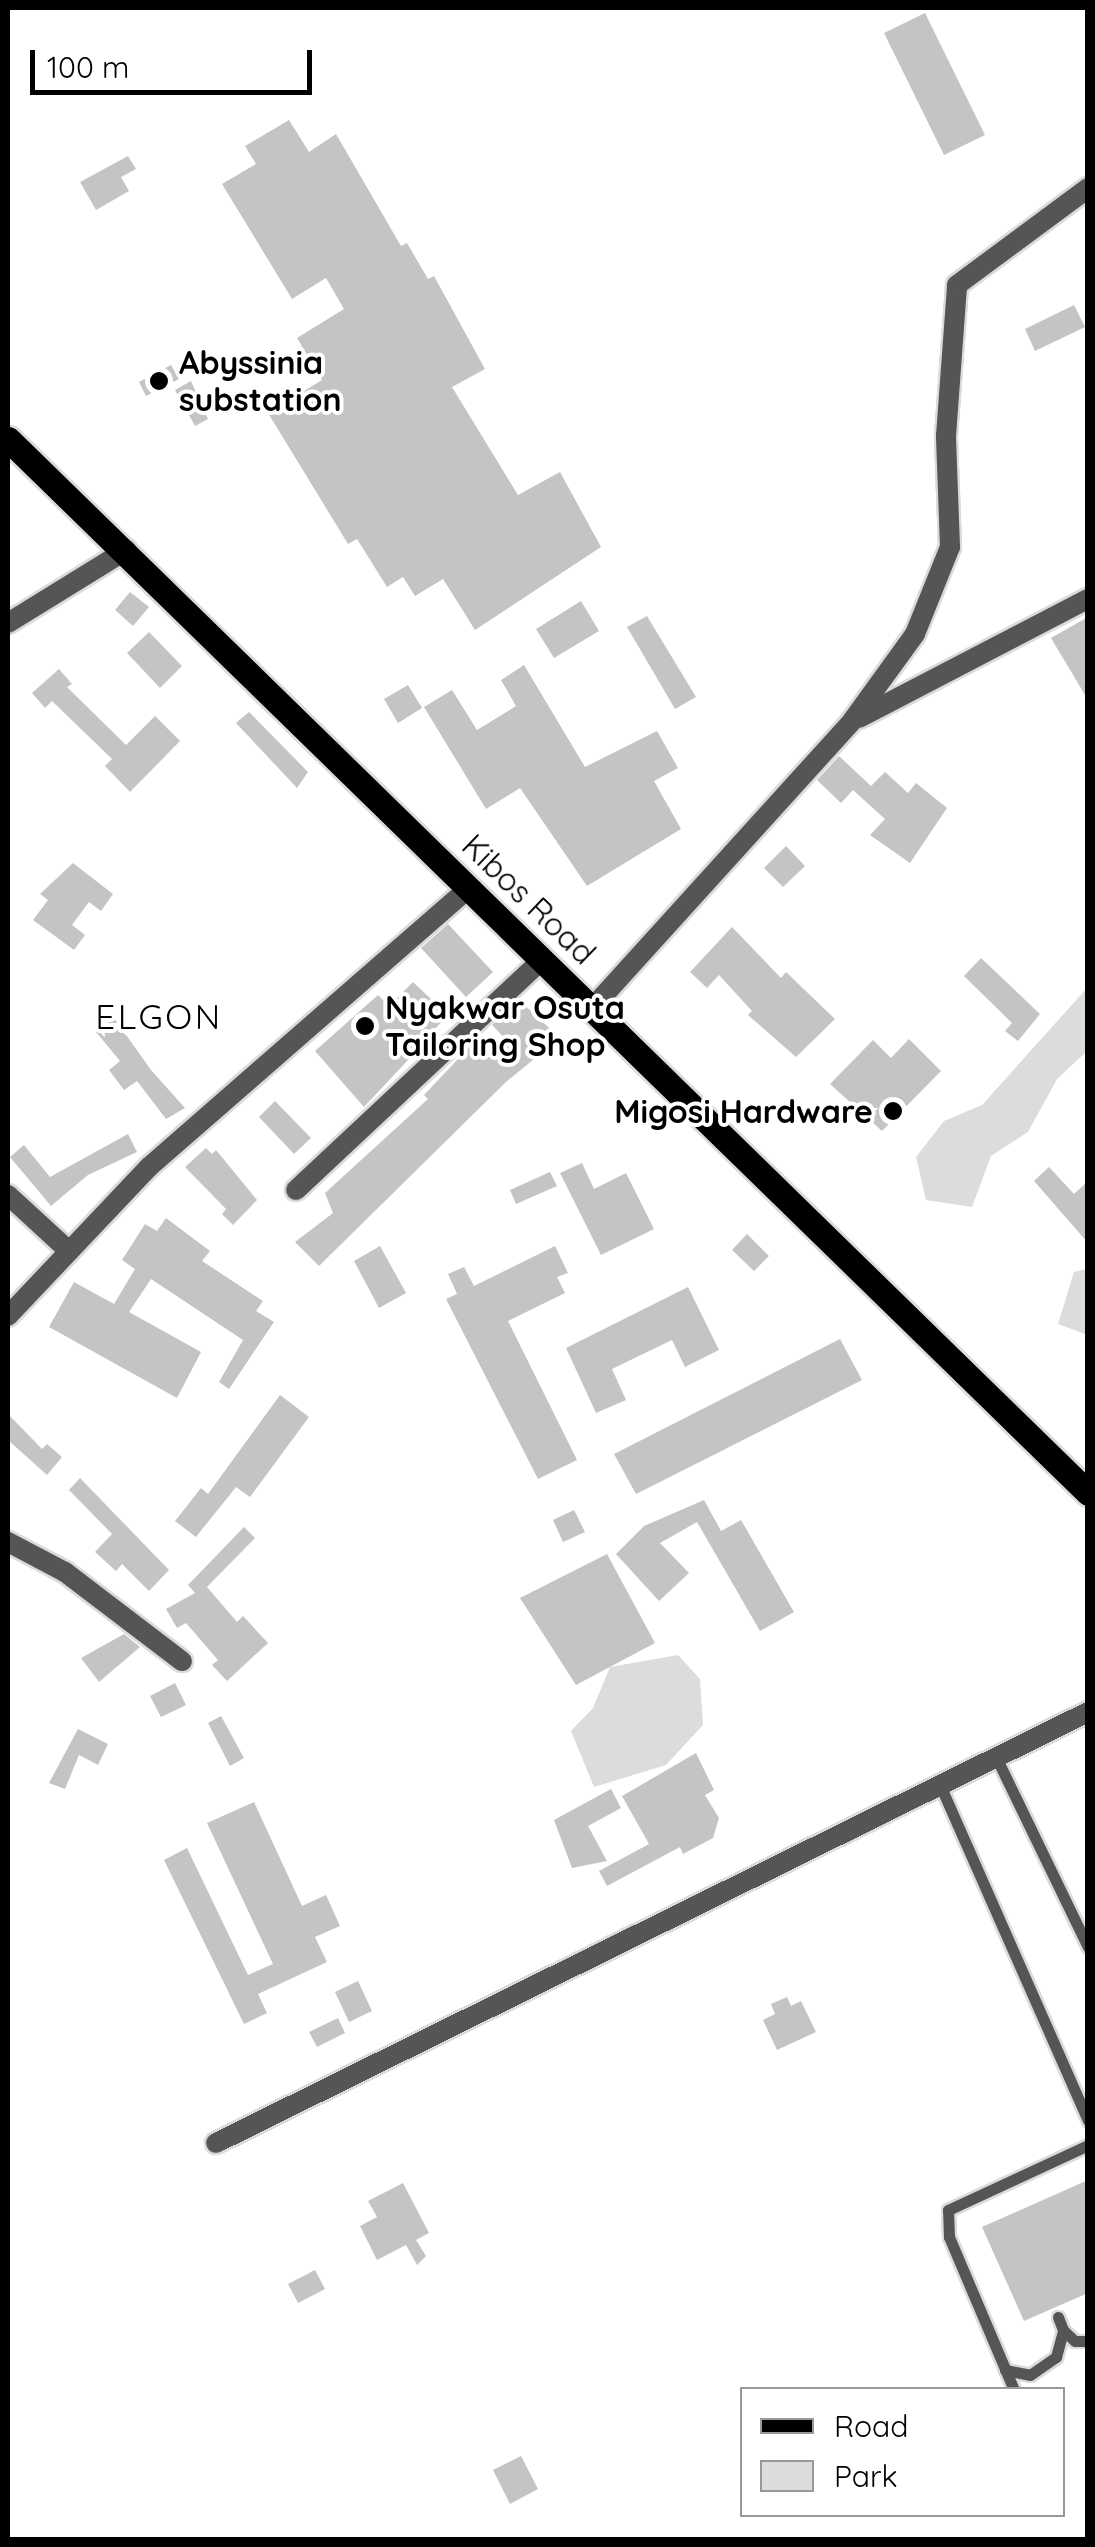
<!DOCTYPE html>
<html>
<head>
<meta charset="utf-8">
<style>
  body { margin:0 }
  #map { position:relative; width:1095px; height:2547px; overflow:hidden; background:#fff; font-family:Quicksand,sans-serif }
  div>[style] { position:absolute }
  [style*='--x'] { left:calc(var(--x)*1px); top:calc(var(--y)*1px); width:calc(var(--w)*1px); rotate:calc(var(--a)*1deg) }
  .green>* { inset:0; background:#dcdcdc }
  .building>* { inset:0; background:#c4c4c4 }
  .roads { filter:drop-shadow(2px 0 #dbdbdb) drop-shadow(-2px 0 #dbdbdb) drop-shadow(0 2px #dbdbdb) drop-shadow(0 -2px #dbdbdb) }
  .lane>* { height:11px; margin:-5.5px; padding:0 5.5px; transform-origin:5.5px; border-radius:5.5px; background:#555 }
  .street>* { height:20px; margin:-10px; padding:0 10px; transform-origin:10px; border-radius:10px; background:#555 }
  .primary>* { height:25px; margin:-12.5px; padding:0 12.5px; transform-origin:12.5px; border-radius:12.5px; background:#000 }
  .dots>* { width:28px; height:28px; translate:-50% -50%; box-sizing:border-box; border:5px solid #fff; border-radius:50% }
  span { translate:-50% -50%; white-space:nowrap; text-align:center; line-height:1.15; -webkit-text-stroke:8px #fff; paint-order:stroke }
  .poi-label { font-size:32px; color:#000; font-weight:700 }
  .left { translate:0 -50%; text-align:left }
  .right { translate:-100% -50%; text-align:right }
  .street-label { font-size:32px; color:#000 }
  .neighbourhood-label { font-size:35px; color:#000; letter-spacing:2.5px }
  .frame { position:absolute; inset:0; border:10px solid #000; pointer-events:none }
  .legend { position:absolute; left:740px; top:2387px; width:325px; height:130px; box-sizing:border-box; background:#fff; border:2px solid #999; margin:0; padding:12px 18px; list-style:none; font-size:30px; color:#000 }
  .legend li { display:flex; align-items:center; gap:20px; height:50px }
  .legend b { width:50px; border:2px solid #999 }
  .scale { position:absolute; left:30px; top:50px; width:282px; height:45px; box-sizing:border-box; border:5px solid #000; border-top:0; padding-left:12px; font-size:30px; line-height:35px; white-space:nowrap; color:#000; -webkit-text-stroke:8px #fff; paint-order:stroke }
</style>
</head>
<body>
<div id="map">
  <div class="green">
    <i style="clip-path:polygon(1087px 988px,1087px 1051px,1057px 1079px,1028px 1132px,991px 1156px,972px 1207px,926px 1200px,916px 1157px,944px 1121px,982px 1105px)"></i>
    <i style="clip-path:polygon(1087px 1269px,1088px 1331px,1085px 1334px,1058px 1324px,1074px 1272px)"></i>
    <i style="clip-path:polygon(678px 1655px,700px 1679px,703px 1725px,666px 1765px,594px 1787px,571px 1731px,593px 1708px,610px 1667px)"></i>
  </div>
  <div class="building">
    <i style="clip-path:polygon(925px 13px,985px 135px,944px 155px,884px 33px)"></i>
    <i style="clip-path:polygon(289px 120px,309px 152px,336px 134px,401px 246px,407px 243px,428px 279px,434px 276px,485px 369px,452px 387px,518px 495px,560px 472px,601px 547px,475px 630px,443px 579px,415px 596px,403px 577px,387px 587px,357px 539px,348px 544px,268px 413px,322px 380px,297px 338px,344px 309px,326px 278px,292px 299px,222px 184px,256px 164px,245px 146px)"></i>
    <i style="clip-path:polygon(128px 156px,136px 169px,121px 177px,129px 191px,96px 210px,80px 182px)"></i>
    <i style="clip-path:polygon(1074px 305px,1085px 327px,1035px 351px,1025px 329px)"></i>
    <i style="clip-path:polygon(171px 365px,179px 379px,146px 396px,139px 382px)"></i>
    <i style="clip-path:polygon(191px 381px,208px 419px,195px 426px,175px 390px)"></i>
    <i style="clip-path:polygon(130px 592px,149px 607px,133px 626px,115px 610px)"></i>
    <i style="clip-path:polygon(581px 601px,599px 631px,554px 658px,536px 629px)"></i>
    <i style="clip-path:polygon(647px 616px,696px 697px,675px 709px,627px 627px)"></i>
    <i style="clip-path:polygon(1088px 617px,1088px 700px,1051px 638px)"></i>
    <i style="clip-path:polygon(149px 632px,182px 666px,160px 688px,127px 653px)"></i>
    <i style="clip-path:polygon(524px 665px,585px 767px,657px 731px,678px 768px,654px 781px,681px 829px,587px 886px,520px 788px,486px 809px,424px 707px,452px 690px,477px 730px,516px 706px,501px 680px)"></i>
    <i style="clip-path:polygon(59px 669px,72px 684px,67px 687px,126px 745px,155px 716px,180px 741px,130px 792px,105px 766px,112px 759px,52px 701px,45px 708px,32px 693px)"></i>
    <i style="clip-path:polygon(408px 685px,422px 708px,398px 723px,384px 699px)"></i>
    <i style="clip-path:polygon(249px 712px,308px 772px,297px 788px,236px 723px)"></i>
    <i style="clip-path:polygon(839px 756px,871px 786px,885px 772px,908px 793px,916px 783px,947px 808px,910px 863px,870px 835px,885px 819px,853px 790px,841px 803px,817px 780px)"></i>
    <i style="clip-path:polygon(786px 846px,805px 866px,783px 887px,764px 868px)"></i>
    <i style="clip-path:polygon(73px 863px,113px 894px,101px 911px,89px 902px,72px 925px,85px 935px,74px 950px,33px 920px,48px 900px,40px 894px)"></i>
    <i style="clip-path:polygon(448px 924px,493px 972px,466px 997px,421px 948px)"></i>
    <i style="clip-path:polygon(732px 927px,781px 978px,786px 972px,835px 1019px,796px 1057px,748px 1015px,752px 1011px,719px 975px,707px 988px,690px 972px)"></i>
    <i style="clip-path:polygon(981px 958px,1040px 1014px,1018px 1041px,1005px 1031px,1012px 1023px,964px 976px)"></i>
    <i style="clip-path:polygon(413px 982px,448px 1015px,434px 1030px,440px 1036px,427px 1048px,423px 1044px,364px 1107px,315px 1051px,378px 995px,389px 1006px)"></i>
    <i style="clip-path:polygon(519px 1000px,560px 1038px,507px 1081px,319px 1266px,295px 1242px,333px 1213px,325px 1193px,428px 1099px,424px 1095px,475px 1041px,493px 1059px,509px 1043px,492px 1025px)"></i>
    <i style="clip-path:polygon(114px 1018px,151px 1070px,185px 1108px,166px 1119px,137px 1081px,124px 1090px,109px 1070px,120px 1061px,96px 1032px)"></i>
    <i style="clip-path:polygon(909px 1039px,941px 1071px,882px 1131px,830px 1084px,873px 1040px,891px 1058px)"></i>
    <i style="clip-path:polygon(275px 1101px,311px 1138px,294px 1154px,259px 1117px)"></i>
    <i style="clip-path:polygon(128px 1134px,137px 1152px,88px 1175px,51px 1206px,10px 1157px,24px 1145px,50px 1177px)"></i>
    <i style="clip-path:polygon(206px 1148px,212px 1154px,216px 1150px,257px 1200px,233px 1225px,222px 1214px,226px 1209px,185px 1167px)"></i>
    <i style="clip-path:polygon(582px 1163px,594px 1189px,626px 1173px,654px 1229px,601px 1255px,560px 1173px)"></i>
    <i style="clip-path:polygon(1049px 1167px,1074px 1194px,1088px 1181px,1088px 1243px,1034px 1181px)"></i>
    <i style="clip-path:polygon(550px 1172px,557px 1186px,516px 1204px,510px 1190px)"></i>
    <i style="clip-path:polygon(166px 1218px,210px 1251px,202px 1261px,263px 1301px,256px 1311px,274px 1322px,229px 1389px,219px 1382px,243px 1340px,151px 1279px,129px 1312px,201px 1352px,177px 1398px,49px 1327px,74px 1282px,114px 1304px,135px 1269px,122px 1260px,145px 1224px,157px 1231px)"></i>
    <i style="clip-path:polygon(747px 1234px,769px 1256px,754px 1271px,732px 1250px)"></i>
    <i style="clip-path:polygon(380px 1246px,406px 1293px,379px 1308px,354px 1261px)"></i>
    <i style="clip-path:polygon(555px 1246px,568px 1273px,557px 1277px,565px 1293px,508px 1321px,577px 1460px,538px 1479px,446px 1299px,457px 1294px,448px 1274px,464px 1267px,474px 1286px)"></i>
    <i style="clip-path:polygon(688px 1287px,719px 1350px,685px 1367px,672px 1340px,612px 1369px,626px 1400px,596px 1413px,566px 1348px)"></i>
    <i style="clip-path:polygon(840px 1339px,862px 1380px,636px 1494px,614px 1454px)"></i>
    <i style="clip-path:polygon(280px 1395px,309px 1417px,250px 1497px,236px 1487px,196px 1537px,175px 1521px,201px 1488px,208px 1494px)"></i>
    <i style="clip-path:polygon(8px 1414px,42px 1449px,47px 1444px,62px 1457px,47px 1475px,8px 1440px)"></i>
    <i style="clip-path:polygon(80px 1478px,169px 1570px,149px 1591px,122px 1564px,116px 1571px,95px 1552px,112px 1534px,69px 1490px)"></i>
    <i style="clip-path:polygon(704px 1500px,721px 1531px,741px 1520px,794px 1612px,760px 1631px,697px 1522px,660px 1543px,689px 1573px,659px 1601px,616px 1554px,644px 1526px)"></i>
    <i style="clip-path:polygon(574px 1510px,585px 1532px,563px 1542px,553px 1520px)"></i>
    <i style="clip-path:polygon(244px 1527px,255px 1538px,207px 1587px,237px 1622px,243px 1616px,268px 1643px,227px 1681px,212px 1665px,218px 1660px,186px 1623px,177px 1628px,166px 1609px,195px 1593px,188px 1585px)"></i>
    <i style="clip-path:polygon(607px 1554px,655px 1643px,576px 1685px,520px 1598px)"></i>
    <i style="clip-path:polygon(124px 1634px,140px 1647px,99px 1682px,81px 1658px)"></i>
    <i style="clip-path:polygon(175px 1683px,186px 1705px,161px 1717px,150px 1696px)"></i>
    <i style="clip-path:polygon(221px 1716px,244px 1758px,230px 1766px,208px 1723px)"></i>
    <i style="clip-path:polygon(78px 1729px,108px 1744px,98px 1765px,79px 1755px,65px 1789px,49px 1783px)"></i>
    <i style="clip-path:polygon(696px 1753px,714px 1790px,705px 1795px,719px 1818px,713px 1838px,683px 1854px,680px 1847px,607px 1886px,599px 1871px,649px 1844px,622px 1796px)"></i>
    <i style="clip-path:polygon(611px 1789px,621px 1808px,588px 1826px,607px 1861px,572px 1868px,554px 1820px)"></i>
    <i style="clip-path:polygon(254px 1802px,302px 1906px,326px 1895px,340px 1926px,315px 1937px,327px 1962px,258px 1994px,267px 2013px,244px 2024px,164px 1860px,187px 1848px,248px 1975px,273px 1964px,207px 1823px)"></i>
    <i style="clip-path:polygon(358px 1981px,372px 2011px,349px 2022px,335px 1992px)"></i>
    <i style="clip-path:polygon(787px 1997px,791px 2006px,801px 2001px,816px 2032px,777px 2050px,763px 2020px,775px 2014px,771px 2004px)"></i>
    <i style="clip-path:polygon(338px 2018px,345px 2033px,317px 2047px,309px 2032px)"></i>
    <i style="clip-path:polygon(1088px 2180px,1088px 2293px,1024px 2321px,982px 2227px)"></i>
    <i style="clip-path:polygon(403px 2183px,429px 2233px,416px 2240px,426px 2256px,417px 2265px,406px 2245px,377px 2260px,360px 2226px,377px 2217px,368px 2201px)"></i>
    <i style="clip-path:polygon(315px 2270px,325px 2289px,298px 2303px,288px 2284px)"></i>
    <i style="clip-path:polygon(521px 2456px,538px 2489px,510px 2504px,493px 2470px)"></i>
  </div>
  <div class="roads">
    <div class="lane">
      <i style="--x:996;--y:1757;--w:211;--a:64.2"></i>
      <i style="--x:940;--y:1785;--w:367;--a:66.2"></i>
      <i style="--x:1063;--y:2330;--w:16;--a:43"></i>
      <i style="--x:1075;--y:2341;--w:13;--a:0"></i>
      <i style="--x:1005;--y:2370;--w:25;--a:11"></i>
      <i style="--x:1030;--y:2375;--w:32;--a:-35"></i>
      <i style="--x:1056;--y:2357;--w:28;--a:-75"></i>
      <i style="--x:1063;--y:2330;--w:14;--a:-111"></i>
      <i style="--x:1014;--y:2390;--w:166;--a:-113"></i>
      <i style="--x:949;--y:2237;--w:27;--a:-92"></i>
      <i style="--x:948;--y:2210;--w:154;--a:-24.9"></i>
    </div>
    <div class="street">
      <i style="--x:8;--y:623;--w:139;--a:-31.7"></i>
      <i style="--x:859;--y:718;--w:258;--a:-27.5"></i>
      <i style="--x:593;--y:1007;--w:386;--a:-47.8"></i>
      <i style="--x:852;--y:721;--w:107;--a:-54.1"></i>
      <i style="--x:915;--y:634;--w:94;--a:-68.1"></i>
      <i style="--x:950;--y:547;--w:111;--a:-92.1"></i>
      <i style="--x:946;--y:436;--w:151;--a:-85.8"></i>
      <i style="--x:957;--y:285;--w:163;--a:-36.5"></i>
      <i style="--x:296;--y:1190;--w:338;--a:-43.1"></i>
      <i style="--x:8;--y:1195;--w:83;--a:42.6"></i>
      <i style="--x:8;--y:1316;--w:205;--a:-46.6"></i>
      <i style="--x:149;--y:1167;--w:426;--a:-41.1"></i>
      <i style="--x:8;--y:1542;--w:64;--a:27.8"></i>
      <i style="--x:65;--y:1572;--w:147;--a:37.3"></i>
      <i style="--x:216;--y:2143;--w:973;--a:-26.3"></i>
    </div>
    <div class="primary">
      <i style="--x:8;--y:439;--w:1509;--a:44.3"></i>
    </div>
  </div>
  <div class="dots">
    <i style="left:159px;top:381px;background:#000"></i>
    <i style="left:365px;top:1026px;background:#000"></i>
    <i style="left:893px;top:1111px;background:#000"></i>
  </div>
  <div class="poi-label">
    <span class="left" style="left:179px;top:381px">Abyssinia<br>substation</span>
    <span class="left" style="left:385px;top:1026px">Nyakwar Osuta<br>Tailoring Shop</span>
    <span class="right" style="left:873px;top:1111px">Migosi Hardware</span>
  </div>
  <div class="street-label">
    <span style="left:529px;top:899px;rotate:44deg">Kibos Road</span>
  </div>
  <div class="neighbourhood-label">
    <span style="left:159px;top:1016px">ELGON</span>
  </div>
  <div class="frame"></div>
  <ul class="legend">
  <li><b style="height:12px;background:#000"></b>Road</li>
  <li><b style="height:28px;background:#dcdcdc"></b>Park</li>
  </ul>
  <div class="scale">100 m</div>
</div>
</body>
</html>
